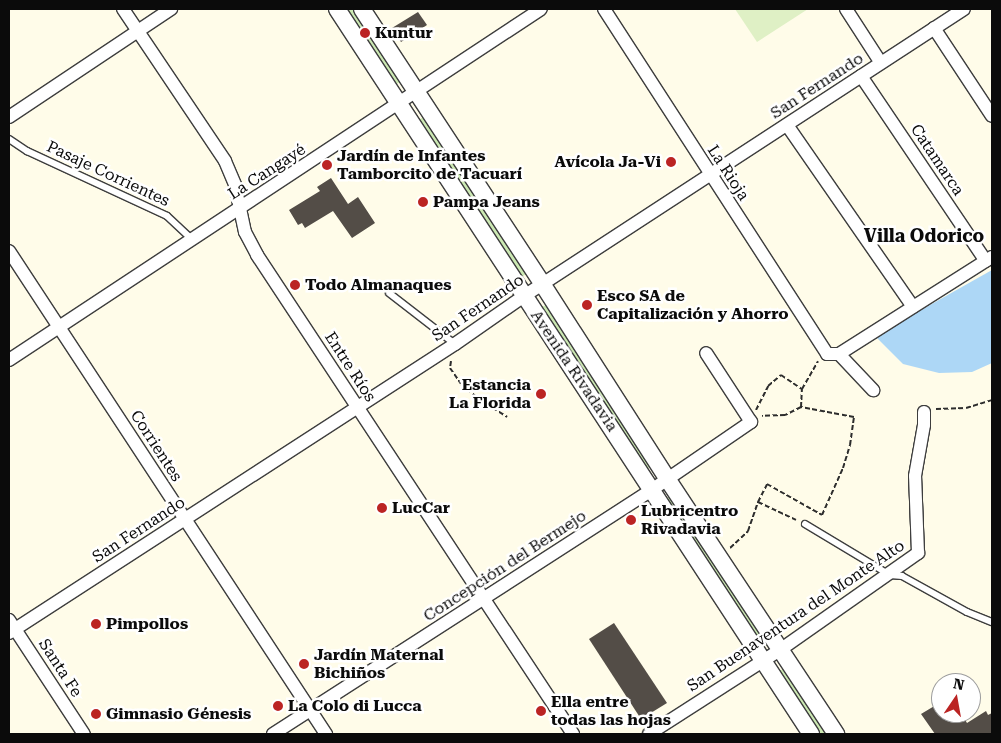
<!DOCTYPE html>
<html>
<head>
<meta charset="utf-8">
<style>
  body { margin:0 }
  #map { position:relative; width:1001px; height:743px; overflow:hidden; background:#fffce9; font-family:"Roboto Serif",serif }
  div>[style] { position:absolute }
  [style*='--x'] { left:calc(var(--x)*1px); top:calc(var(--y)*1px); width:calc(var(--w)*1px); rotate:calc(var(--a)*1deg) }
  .green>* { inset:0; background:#cce9b3 }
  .pitch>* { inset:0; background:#dff0c5 }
  .water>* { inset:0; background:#add7f6 }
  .building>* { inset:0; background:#534d47 }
  .path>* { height:2px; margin-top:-1px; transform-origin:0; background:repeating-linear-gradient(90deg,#2d2d2d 0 5px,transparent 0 7.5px) }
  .roads { filter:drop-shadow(1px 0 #3e3e3e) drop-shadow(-1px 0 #3e3e3e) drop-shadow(0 1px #3e3e3e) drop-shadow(0 -1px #3e3e3e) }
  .service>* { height:6px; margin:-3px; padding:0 3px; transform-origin:3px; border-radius:3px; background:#fff }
  .minor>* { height:12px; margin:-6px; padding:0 6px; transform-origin:6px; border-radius:6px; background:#fff }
  .tertiary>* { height:16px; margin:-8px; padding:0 8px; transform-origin:8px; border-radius:8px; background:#fff }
  .dots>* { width:14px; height:14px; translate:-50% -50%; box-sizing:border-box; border:2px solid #fff; border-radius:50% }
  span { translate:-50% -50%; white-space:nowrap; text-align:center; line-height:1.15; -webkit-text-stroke:5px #fff; paint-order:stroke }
  .poi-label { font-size:16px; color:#0b0b0b; font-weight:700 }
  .left { translate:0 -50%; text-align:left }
  .right { translate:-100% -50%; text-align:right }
  .street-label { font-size:16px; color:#0b0b0b }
  .neighbourhood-label { font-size:18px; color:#0b0b0b; font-weight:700 }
  .frame { position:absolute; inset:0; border:10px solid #0b0b0b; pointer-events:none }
  .north { position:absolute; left:931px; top:673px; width:50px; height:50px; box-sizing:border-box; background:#fff; border:1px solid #9d9d9d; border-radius:50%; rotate:12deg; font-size:14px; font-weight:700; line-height:20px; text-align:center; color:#0b0b0b }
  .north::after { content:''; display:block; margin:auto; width:18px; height:22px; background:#bb2423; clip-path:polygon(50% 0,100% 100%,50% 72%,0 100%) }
</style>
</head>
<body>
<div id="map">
  <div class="green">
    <i style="clip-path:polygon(345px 9px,353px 9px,400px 82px,395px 85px)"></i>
    <i style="clip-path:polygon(425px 116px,526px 274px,520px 278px,417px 121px)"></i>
    <i style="clip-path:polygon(548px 304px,651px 467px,645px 469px,540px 308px)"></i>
    <i style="clip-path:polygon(670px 496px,764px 634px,757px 639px,666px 499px)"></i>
    <i style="clip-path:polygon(785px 668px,830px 734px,817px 734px,777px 672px)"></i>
  </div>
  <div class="pitch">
    <i style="clip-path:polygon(735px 9px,808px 9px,757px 42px)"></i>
  </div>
  <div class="water">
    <i style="clip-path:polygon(992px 270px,992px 363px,972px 372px,939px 373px,903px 364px,875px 336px)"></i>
  </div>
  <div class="building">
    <i style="clip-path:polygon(418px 12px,427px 25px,401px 42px,392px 28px)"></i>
    <i style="clip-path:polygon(331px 178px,348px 204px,358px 197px,375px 223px,352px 238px,333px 211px,305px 228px,302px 223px,298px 225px,289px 210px,320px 191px,317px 187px)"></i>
    <i style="clip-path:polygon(614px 623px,667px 703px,641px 719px,589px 639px)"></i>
    <i style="clip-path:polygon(936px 705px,941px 713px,961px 713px,967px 723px,986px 711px,988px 715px,992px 713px,992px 734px,935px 734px,921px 714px)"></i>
  </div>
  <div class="path">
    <i style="--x:451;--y:361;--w:7;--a:98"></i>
    <i style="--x:450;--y:368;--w:19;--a:55"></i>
    <i style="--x:461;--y:384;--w:25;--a:40"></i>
    <i style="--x:480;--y:400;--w:32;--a:32"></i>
    <i style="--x:801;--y:407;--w:18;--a:-87"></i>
    <i style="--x:802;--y:389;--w:32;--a:-60"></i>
    <i style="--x:936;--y:409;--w:30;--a:-2"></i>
    <i style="--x:966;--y:408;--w:27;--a:-17"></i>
    <i style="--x:756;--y:410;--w:27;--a:-63"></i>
    <i style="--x:768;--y:386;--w:17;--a:-40"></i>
    <i style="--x:781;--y:375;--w:25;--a:34"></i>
    <i style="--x:758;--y:502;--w:20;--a:-63"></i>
    <i style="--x:767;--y:484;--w:63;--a:29.4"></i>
    <i style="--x:822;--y:515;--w:51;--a:-65.9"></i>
    <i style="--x:843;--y:468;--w:24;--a:-73"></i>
    <i style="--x:850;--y:445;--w:28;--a:-82"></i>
    <i style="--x:854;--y:417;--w:54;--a:-169.3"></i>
    <i style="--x:801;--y:407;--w:18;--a:153"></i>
    <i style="--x:785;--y:415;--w:23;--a:178"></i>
    <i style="--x:730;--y:548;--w:25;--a:-43"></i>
    <i style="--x:748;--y:531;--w:31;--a:-71"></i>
    <i style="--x:758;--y:502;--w:42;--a:25.3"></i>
  </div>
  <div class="roads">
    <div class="service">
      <i style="--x:9;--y:139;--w:22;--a:34"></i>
      <i style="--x:27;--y:151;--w:154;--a:24.9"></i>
      <i style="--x:167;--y:216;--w:34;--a:43"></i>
      <i style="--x:389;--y:293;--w:83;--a:37.7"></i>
      <i style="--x:805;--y:524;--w:99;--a:31"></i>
      <i style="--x:890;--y:575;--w:12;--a:5"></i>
      <i style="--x:902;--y:576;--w:74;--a:29"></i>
      <i style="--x:967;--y:612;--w:27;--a:22"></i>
    </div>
    <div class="minor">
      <i style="--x:123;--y:9;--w:183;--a:56.1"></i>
      <i style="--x:225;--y:161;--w:26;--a:67"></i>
      <i style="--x:235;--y:185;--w:48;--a:78"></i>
      <i style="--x:245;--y:232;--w:26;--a:62"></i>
      <i style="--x:257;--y:255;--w:574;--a:56.59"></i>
      <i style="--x:604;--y:9;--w:411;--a:57.1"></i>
      <i style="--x:827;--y:354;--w:12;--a:0"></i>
      <i style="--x:839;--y:354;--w:181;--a:-32.4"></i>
      <i style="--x:846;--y:9;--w:64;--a:57.1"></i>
      <i style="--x:934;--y:28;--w:105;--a:56.6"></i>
      <i style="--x:861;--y:76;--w:223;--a:56"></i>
      <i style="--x:9;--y:117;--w:195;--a:-33.7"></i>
      <i style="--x:787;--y:125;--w:221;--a:55.3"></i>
      <i style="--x:9;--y:251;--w:578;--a:56.72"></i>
      <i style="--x:839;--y:354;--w:50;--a:46.6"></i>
      <i style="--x:9;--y:360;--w:637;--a:-33.42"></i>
      <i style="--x:9;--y:620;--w:136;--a:56.7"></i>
      <i style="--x:9;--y:633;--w:531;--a:-32.94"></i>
      <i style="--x:455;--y:344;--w:84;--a:-34.8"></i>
      <i style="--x:524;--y:296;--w:525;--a:-33.12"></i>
      <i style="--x:273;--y:734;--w:452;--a:-32.8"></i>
      <i style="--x:653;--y:489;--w:119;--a:-34.4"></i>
      <i style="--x:751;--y:422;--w:82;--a:-123.1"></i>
      <i style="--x:649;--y:734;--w:156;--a:-32.7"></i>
      <i style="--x:780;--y:650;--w:169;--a:-35.1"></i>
      <i style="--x:918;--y:553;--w:77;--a:-92.2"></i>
      <i style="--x:915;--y:476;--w:52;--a:-80"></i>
      <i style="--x:924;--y:425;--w:13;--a:-90"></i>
    </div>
    <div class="tertiary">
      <i style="--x:337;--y:9;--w:866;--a:56.82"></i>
      <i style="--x:362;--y:9;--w:330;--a:56.7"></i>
      <i style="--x:543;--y:285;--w:232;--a:57.3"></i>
      <i style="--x:668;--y:480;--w:305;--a:56.5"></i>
    </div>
  </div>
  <div class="dots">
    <i style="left:365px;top:33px;background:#bb2423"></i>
    <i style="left:671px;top:162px;background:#bb2423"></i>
    <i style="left:327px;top:165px;background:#bb2423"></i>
    <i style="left:423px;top:202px;background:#bb2423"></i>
    <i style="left:295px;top:285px;background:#bb2423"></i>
    <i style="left:587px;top:305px;background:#bb2423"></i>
    <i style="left:541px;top:394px;background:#bb2423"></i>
    <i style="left:382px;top:508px;background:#bb2423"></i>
    <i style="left:631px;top:520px;background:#bb2423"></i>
    <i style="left:96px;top:624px;background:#bb2423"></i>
    <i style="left:304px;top:664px;background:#bb2423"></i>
    <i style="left:278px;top:706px;background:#bb2423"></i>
    <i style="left:541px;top:711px;background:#bb2423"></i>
    <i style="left:96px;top:714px;background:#bb2423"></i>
  </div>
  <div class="poi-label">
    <span class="left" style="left:375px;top:33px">Kuntur</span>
    <span class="left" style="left:337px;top:165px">Jardín de Infantes<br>Tamborcito de Tacuarí</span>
    <span class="right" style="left:661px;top:162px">Avícola Ja-Vi</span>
    <span class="left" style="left:433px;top:202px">Pampa Jeans</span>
    <span class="left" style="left:305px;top:285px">Todo Almanaques</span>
    <span class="left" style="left:597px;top:305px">Esco SA de<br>Capitalización y Ahorro</span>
    <span class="right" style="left:531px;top:394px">Estancia<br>La Florida</span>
    <span class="left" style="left:392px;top:508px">LucCar</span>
    <span class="left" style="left:641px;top:520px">Lubricentro<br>Rivadavia</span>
    <span class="left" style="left:106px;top:624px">Pimpollos</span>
    <span class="left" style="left:314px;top:664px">Jardín Maternal<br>Bichiños</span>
    <span class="left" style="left:551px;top:711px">Ella entre<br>todas las hojas</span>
    <span class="left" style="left:288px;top:706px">La Colo di Lucca</span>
    <span class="left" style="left:106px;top:714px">Gimnasio Génesis</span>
  </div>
  <div class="street-label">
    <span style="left:817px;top:86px;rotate:-33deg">San Fernando</span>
    <span style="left:937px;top:160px;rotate:56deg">Catamarca</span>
    <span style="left:267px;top:172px;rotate:-33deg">La Cangayé</span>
    <span style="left:728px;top:173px;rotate:57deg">La Rioja</span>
    <span style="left:108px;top:174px;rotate:25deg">Pasaje Corrientes</span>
    <span style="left:478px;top:308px;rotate:-34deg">San Fernando</span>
    <span style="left:350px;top:367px;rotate:57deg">Entre Ríos</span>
    <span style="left:574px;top:371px;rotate:56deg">Avenida Rivadavia</span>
    <span style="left:156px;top:446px;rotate:57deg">Corrientes</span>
    <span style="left:139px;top:530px;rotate:-33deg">San Fernando</span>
    <span style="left:505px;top:566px;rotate:-33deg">Concepción del Bermejo</span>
    <span style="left:796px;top:616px;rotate:-34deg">San Buenaventura del Monte Alto</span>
    <span style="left:60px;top:668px;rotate:57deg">Santa Fe</span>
  </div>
  <div class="neighbourhood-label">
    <span style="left:924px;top:236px">Villa Odorico</span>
  </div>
  <div class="frame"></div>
  <div class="north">N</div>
</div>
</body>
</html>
